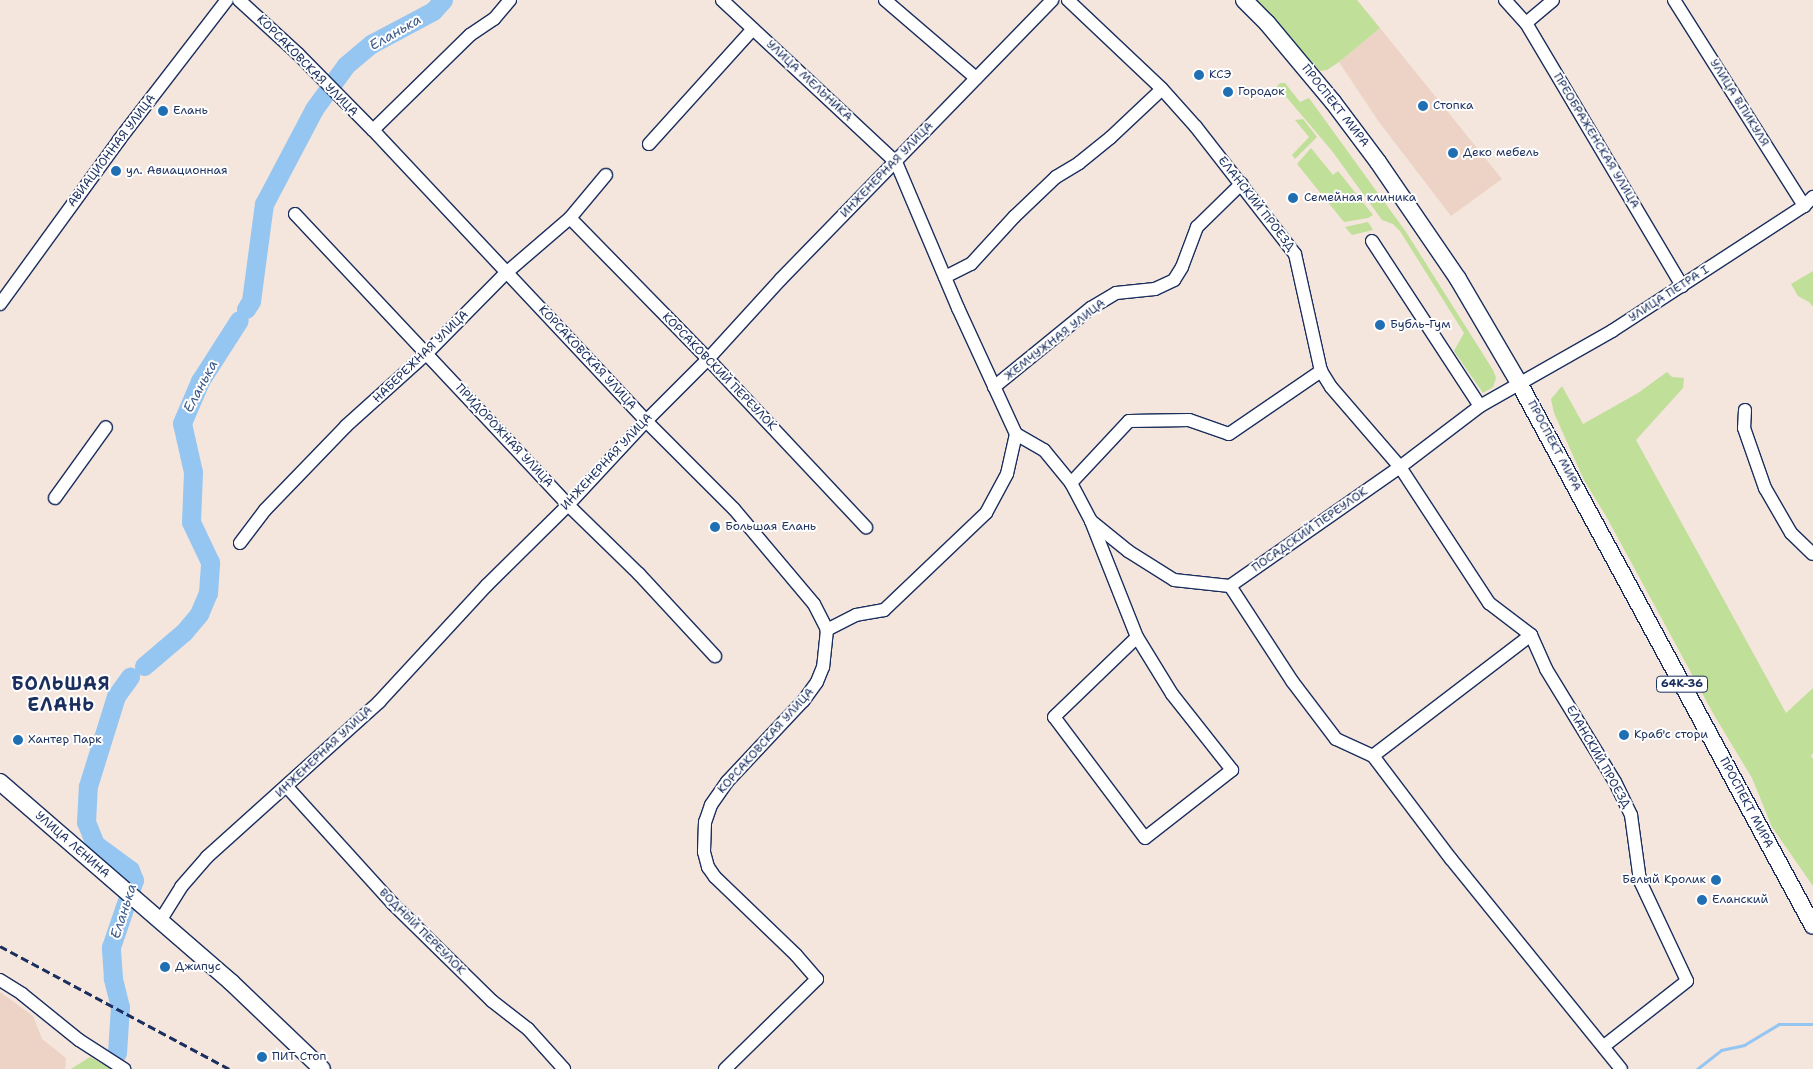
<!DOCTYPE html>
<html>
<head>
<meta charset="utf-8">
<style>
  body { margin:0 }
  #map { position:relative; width:1813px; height:1069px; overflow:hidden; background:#f4e5dd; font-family:"Shantell Sans",sans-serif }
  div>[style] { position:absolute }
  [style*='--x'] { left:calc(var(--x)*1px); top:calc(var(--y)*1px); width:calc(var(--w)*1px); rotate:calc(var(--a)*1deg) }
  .built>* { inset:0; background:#ecd3c5 }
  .green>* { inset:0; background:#c0df98 }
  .stream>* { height:3px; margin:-1.5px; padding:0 1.5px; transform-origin:1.5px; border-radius:1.5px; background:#94c6f1 }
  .river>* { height:19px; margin:-9.5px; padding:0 9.5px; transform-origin:9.5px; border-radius:9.5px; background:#94c6f1 }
  .roads { filter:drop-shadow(1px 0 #1b2f5e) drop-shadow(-1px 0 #1b2f5e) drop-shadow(0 1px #1b2f5e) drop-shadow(0 -1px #1b2f5e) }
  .minor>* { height:12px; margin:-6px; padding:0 6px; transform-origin:6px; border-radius:6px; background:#fff }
  .major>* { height:16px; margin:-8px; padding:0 8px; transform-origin:8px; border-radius:8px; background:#fff }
  .rail>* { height:3px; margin-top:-1.5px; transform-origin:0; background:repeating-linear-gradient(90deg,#1b2f5e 0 8px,transparent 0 12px) }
  .dots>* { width:14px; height:14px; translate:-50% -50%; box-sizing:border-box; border:2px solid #fff; border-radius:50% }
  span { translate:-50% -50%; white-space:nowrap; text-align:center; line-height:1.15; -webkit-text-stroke:4px #fff; paint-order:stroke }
  .shield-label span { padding:1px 4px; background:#fff; border:1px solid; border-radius:4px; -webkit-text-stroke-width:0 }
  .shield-label { font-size:11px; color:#1b2f5e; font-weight:700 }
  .street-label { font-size:12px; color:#1b2f5e }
  .poi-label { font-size:12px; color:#1b2f5e }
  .left { translate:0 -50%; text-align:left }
  .right { translate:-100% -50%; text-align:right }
  .water-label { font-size:14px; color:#3f5c8a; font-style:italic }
  .district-label { font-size:18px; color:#1b2f5e; font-weight:700; letter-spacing:1px }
</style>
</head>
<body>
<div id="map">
  <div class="built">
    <i style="clip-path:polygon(1380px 28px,1502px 179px,1451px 216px,1379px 122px,1339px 62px)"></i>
    <i style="clip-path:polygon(0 992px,33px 1016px,42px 1039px,66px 1058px,65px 1069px,0 1069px)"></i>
  </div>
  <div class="green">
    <i style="clip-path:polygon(1256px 0,1357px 0,1380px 28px,1339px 62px,1327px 70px,1320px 71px)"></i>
    <i style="clip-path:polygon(1280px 83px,1285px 83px,1300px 102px,1309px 98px,1406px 232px,1493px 370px,1496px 378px,1493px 387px,1483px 393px,1454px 351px,1464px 333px,1400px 231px,1393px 224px,1382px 220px,1332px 151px,1277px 86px)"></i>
    <i style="clip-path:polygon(1303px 119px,1317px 137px,1295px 159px,1292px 155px,1309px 137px,1295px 120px)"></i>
    <i style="clip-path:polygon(1311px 148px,1333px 175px,1338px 171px,1373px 215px,1368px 218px,1344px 222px,1297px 164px)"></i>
    <i style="clip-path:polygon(1368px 222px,1373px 230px,1352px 235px,1345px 227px)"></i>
    <i style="clip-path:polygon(1813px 271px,1813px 307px,1809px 302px,1798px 296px,1791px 284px)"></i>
    <i style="clip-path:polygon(1667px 372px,1672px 377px,1684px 378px,1683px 388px,1636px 440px,1786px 713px,1813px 688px,1813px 754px,1811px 755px,1813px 759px,1813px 886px,1772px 827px,1752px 778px,1714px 715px,1606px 516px,1584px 480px,1554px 413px,1551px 399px,1562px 386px,1583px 424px,1638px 393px)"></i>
    <i style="clip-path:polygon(90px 1057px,112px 1069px,71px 1069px)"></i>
  </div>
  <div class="stream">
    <i style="--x:1697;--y:1069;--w:31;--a:-38"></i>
    <i style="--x:1721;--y:1050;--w:24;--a:-12"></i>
    <i style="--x:1744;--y:1045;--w:41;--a:-31"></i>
    <i style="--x:1779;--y:1024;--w:33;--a:0"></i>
  </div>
  <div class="river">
    <i style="--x:246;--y:309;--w:9;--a:-58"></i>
    <i style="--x:251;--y:301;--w:98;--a:-82.4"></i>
    <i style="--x:264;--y:204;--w:107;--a:-62.2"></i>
    <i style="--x:314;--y:109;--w:54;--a:-54"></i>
    <i style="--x:346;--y:65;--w:33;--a:-40"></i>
    <i style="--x:371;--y:44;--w:70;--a:-28"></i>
    <i style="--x:433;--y:11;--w:15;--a:-48"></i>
    <i style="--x:144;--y:666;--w:52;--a:-40.4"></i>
    <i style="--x:184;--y:632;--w:23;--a:-50"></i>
    <i style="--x:199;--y:614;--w:23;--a:-67"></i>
    <i style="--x:208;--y:593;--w:31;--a:-86"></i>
    <i style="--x:210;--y:562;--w:44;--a:-115.4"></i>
    <i style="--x:191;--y:522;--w:50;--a:-87.7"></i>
    <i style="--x:193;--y:472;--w:50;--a:-102.7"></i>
    <i style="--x:182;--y:423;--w:46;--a:-66.8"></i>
    <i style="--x:200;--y:381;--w:72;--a:-57.4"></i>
    <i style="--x:117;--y:1053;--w:46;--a:-86.3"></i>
    <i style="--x:120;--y:1007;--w:30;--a:-104"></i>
    <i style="--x:113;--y:978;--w:31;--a:-94"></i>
    <i style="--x:111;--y:947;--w:71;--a:-71.1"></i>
    <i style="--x:134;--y:880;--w:11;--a:-112"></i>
    <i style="--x:130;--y:870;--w:44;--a:-143.4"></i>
    <i style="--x:95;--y:844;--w:24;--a:-112"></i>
    <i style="--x:86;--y:822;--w:36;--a:-87"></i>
    <i style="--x:88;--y:786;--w:94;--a:-72.7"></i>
    <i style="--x:116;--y:696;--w:24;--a:-54"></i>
  </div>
  <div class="roads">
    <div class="minor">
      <i style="--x:239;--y:0;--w:80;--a:42.5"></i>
      <i style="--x:298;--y:54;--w:107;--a:45.4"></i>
      <i style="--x:373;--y:130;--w:399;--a:46.8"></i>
      <i style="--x:646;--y:421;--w:124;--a:45"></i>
      <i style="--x:734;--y:509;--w:124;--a:49.9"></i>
      <i style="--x:814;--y:604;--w:29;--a:63"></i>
      <i style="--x:827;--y:630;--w:37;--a:96"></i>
      <i style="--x:823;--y:667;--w:16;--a:112"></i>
      <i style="--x:817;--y:682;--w:24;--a:126"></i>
      <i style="--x:803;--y:701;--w:111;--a:133.2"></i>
      <i style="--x:727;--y:782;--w:28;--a:125"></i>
      <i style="--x:711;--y:805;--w:18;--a:109"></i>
      <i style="--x:705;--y:822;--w:30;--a:92"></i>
      <i style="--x:704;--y:852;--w:16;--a:75"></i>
      <i style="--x:708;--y:867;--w:12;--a:55"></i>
      <i style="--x:715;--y:877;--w:112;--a:43.9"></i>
      <i style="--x:796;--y:955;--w:32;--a:49"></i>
      <i style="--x:817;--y:979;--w:129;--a:135.6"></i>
      <i style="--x:722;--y:0;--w:238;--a:43"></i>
      <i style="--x:896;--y:162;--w:159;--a:67"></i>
      <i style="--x:958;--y:308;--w:139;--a:65.3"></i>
      <i style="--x:1016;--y:434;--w:41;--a:102.7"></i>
      <i style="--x:1007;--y:474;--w:44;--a:118.3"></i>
      <i style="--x:986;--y:513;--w:141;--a:136.4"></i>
      <i style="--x:884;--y:610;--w:28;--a:170"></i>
      <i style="--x:856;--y:615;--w:33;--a:153"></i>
      <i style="--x:885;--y:0;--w:120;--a:40.6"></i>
      <i style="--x:1068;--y:0;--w:129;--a:43.4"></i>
      <i style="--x:1162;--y:89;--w:51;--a:48.2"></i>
      <i style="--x:1196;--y:127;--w:161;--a:52.1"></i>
      <i style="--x:1295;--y:254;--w:120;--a:77.5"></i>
      <i style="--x:1321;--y:371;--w:19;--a:58"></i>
      <i style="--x:1331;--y:387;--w:106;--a:49.2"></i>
      <i style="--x:1400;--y:467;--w:163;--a:56.8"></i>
      <i style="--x:1489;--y:603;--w:53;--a:37.3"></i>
      <i style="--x:1531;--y:635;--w:199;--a:142.6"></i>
      <i style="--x:1373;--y:756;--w:41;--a:-155.3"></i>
      <i style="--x:1336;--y:739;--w:73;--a:-127.2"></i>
      <i style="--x:1292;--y:681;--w:113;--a:-123.1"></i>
      <i style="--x:1505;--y:0;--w:31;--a:48"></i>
      <i style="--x:1526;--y:23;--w:306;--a:59.3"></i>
      <i style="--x:1674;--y:0;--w:244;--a:57.7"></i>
      <i style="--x:1526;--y:23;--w:35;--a:-40"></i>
      <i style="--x:373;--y:130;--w:136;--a:-44.4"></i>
      <i style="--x:470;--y:35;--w:29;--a:-34"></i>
      <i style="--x:494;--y:19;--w:25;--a:-50"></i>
      <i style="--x:649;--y:144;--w:155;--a:-47.9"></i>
      <i style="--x:295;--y:214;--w:399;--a:46.8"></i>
      <i style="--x:568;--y:505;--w:99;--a:44.2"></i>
      <i style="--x:639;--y:574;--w:112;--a:47.2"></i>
      <i style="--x:570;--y:218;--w:197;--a:45.6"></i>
      <i style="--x:708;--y:359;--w:231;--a:46.8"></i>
      <i style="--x:1372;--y:241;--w:197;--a:56.8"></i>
      <i style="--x:945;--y:277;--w:29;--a:-27"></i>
      <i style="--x:971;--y:264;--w:64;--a:-47.5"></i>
      <i style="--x:1014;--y:217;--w:58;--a:-43.6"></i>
      <i style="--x:1056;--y:177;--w:27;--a:-31"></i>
      <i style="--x:1079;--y:163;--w:40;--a:-39"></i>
      <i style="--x:1110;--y:138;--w:71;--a:-43.3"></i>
      <i style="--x:0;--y:304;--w:203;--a:-54"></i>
      <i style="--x:119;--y:140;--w:177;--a:-52.4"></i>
      <i style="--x:994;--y:387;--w:125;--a:-39.2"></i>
      <i style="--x:1091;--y:308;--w:29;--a:-31"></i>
      <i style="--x:1116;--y:293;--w:39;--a:-6"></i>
      <i style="--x:1155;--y:289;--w:21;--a:-25"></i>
      <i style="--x:1174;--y:280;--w:15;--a:-58"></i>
      <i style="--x:1182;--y:267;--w:43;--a:-69.4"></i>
      <i style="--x:1197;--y:227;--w:62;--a:-44.3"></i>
      <i style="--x:1745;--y:410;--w:18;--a:93"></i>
      <i style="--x:1744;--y:428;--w:64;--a:70.7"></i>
      <i style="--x:1765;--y:488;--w:52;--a:60"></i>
      <i style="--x:1791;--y:533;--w:30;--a:44"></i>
      <i style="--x:1016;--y:434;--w:32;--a:30"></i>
      <i style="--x:1044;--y:450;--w:43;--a:50.7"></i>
      <i style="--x:1071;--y:483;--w:43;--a:62.2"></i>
      <i style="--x:1091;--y:521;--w:125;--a:68.4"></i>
      <i style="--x:1137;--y:637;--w:67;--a:58.4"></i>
      <i style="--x:1172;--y:694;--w:97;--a:51.7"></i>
      <i style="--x:1232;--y:770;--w:110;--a:142"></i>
      <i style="--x:1145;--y:838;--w:151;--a:-126.9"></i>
      <i style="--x:1054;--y:717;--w:115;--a:-43.9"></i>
      <i style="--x:1071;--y:483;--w:85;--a:-46.9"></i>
      <i style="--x:1129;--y:421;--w:60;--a:-1"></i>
      <i style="--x:1189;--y:420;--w:42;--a:19.3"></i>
      <i style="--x:1229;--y:434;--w:112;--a:-34.4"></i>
      <i style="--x:55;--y:498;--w:87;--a:-54.3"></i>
      <i style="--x:1091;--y:521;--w:48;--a:39"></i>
      <i style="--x:1128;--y:551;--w:54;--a:32.2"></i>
      <i style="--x:1174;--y:580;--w:56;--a:6.1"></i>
      <i style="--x:1230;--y:586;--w:208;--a:-35"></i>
      <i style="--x:1400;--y:467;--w:101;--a:-37.3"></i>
      <i style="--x:1480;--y:406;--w:152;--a:-29.6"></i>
      <i style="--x:1612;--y:331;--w:229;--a:-33.1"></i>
      <i style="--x:1804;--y:206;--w:13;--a:-45"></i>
      <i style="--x:240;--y:543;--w:41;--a:-52.9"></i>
      <i style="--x:265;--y:510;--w:117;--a:-46"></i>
      <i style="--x:346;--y:426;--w:108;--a:-42"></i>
      <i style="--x:426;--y:354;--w:114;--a:-45.4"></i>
      <i style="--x:506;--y:273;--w:84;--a:-40.7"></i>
      <i style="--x:570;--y:218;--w:56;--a:-50.1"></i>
      <i style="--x:1531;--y:635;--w:37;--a:66"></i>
      <i style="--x:1546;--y:669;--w:132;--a:58.6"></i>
      <i style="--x:1615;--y:782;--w:37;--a:64"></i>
      <i style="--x:1631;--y:815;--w:67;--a:82.2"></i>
      <i style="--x:1640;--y:881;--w:110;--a:64.8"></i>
      <i style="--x:1687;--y:981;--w:105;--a:141.9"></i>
      <i style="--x:1373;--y:756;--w:129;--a:52.9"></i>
      <i style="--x:1451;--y:859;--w:270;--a:51"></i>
      <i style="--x:287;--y:787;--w:156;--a:47.8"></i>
      <i style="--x:392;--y:903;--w:140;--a:44.4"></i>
      <i style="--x:492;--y:1001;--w:46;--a:37.9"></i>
      <i style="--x:528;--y:1029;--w:54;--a:48"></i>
      <i style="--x:160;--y:921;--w:40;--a:-58"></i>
      <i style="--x:181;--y:887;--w:40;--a:-49"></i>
      <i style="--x:207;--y:857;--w:232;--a:-42"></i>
      <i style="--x:379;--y:702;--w:159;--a:-47.3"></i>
      <i style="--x:487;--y:585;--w:114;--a:-44.6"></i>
      <i style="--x:568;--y:505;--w:115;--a:-47.1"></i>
      <i style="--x:646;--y:421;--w:88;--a:-45"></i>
      <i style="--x:708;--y:359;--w:108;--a:-47.6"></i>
      <i style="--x:781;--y:279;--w:389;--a:-45.8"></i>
      <i style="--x:0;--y:980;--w:26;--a:32"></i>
      <i style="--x:22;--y:994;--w:73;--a:38.9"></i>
      <i style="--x:79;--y:1040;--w:54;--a:32.8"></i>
    </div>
    <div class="major">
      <i style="--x:1244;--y:0;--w:33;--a:45"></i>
      <i style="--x:1267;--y:23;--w:103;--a:50.1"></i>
      <i style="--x:1333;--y:102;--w:75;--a:53.1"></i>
      <i style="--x:1378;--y:162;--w:142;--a:55.6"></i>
      <i style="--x:1458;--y:279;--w:121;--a:59.6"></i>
      <i style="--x:1519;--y:383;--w:617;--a:61.57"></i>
      <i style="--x:0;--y:782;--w:307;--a:40.9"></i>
      <i style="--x:232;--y:983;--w:124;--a:43.7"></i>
    </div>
  </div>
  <div class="rail">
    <i style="--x:0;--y:946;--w:260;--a:28.2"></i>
  </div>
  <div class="dots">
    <i style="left:1199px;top:75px;background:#1f6fb2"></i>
    <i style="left:1228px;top:92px;background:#1f6fb2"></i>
    <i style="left:1423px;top:106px;background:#1f6fb2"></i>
    <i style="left:163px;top:111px;background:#1f6fb2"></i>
    <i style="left:1453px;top:153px;background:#1f6fb2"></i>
    <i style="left:116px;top:171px;background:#1f6fb2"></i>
    <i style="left:1293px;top:198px;background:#1f6fb2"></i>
    <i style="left:1380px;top:325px;background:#1f6fb2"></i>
    <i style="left:715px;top:527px;background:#1f6fb2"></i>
    <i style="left:1624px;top:735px;background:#1f6fb2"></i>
    <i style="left:18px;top:740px;background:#1f6fb2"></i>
    <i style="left:1716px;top:880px;background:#1f6fb2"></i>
    <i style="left:1702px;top:900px;background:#1f6fb2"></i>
    <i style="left:165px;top:967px;background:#1f6fb2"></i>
    <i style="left:262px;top:1057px;background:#1f6fb2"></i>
  </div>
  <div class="shield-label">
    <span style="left:1682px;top:684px">64К-36</span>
  </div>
  <div class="street-label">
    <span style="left:307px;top:66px;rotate:45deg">КОРСАКОВСКАЯ УЛИЦА</span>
    <span style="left:809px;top:81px;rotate:43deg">УЛИЦА МЕЛЬНИКА</span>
    <span style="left:1739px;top:103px;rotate:58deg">УЛИЦА В.ПИКУЛЯ</span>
    <span style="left:1335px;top:106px;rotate:52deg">ПРОСПЕКТ МИРА</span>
    <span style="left:1596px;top:141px;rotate:59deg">ПРЕОБРАЖЕНСКАЯ УЛИЦА</span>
    <span style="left:112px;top:151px;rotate:-53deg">АВИАЦИОННАЯ УЛИЦА</span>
    <span style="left:887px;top:170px;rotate:-46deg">ИНЖЕНЕРНАЯ УЛИЦА</span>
    <span style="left:1256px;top:204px;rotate:52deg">ЕЛАНСКИЙ ПРОЕЗД</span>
    <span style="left:1669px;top:294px;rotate:-33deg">УЛИЦА ПЕТРА I</span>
    <span style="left:1055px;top:340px;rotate:-38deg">ЖЕМЧУЖНАЯ УЛИЦА</span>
    <span style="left:421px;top:357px;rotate:-44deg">НАБЕРЕЖНАЯ УЛИЦА</span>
    <span style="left:587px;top:358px;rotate:47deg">КОРСАКОВСКАЯ УЛИЦА</span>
    <span style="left:719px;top:372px;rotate:46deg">КОРСАКОВСКИЙ ПЕРЕУЛОК</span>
    <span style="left:504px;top:436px;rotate:47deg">ПРИДОРОЖНАЯ УЛИЦА</span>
    <span style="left:1554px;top:446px;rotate:62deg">ПРОСПЕКТ МИРА</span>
    <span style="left:607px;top:462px;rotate:-47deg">ИНЖЕНЕРНАЯ УЛИЦА</span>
    <span style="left:1310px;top:530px;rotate:-35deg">ПОСАДСКИЙ ПЕРЕУЛОК</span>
    <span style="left:766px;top:741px;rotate:-48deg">КОРСАКОВСКАЯ УЛИЦА</span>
    <span style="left:324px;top:752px;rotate:-43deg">ИНЖЕНЕРНАЯ УЛИЦА</span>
    <span style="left:1598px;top:757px;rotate:60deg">ЕЛАНСКИЙ ПРОЕЗД</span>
    <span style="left:1746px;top:803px;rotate:62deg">ПРОСПЕКТ МИРА</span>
    <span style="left:72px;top:845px;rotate:41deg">УЛИЦА ЛЕНИНА</span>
    <span style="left:422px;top:932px;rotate:45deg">ВОДНЫЙ ПЕРЕУЛОК</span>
  </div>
  <div class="poi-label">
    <span class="left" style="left:1209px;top:75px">КСЭ</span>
    <span class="left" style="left:1238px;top:92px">Городок</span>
    <span class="left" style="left:1433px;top:106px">Стопка</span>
    <span class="left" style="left:173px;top:111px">Елань</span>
    <span class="left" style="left:1463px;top:153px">Деко мебель</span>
    <span class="left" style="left:126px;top:171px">ул. Авиационная</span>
    <span class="left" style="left:1304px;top:198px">Семейная клиника</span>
    <span class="left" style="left:1390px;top:325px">Бубль-Гум</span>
    <span class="left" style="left:725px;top:527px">Большая Елань</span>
    <span class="left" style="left:1634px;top:735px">Краб'с стори</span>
    <span class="left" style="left:28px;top:740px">Хантер Парк</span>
    <span class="right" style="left:1706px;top:880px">Белый Кролик</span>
    <span class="left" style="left:1712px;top:900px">Еланский</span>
    <span class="left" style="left:175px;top:967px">Джипус</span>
    <span class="left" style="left:272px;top:1057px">ПИТ Стоп</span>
  </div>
  <div class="water-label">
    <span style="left:395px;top:32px;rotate:-30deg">Еланька</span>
    <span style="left:200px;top:386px;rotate:-62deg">Еланька</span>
    <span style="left:123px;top:911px;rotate:-72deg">Еланька</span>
  </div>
  <div class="district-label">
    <span style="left:61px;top:695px">БОЛЬШАЯ<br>ЕЛАНЬ</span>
  </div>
</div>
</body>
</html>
